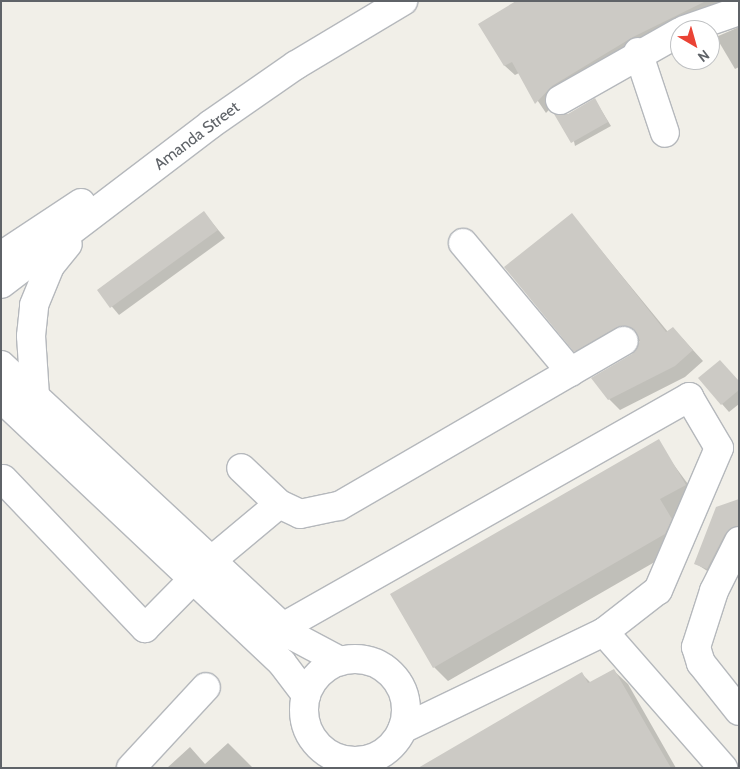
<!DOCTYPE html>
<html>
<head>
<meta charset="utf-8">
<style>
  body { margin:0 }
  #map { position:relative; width:740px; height:769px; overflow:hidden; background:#f1efe8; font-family:Cabin,sans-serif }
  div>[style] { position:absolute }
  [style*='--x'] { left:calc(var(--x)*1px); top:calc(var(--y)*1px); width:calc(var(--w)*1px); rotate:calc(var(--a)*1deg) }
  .shadow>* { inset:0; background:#0003 }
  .building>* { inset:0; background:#cccac5 }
  .roads { filter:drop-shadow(1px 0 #b5b8bc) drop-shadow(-1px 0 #b5b8bc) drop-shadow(0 1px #b5b8bc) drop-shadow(0 -1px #b5b8bc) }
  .minor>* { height:28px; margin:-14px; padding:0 14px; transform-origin:14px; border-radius:14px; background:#fff }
  .minor>.ring { margin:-14px; padding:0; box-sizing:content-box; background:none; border:28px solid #fff; border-radius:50% }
  span { translate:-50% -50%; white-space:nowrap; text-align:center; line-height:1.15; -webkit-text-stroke:4px #fff; paint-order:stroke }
  .street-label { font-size:16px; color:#5f6368 }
  .frame { position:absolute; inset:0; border:2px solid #5f6368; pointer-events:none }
  .north { position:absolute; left:670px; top:20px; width:50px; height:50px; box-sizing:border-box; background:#fff; border:1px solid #bfc1c3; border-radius:50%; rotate:142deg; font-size:14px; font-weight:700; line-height:20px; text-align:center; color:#5f6368 }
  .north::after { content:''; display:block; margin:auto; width:18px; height:22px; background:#ea4335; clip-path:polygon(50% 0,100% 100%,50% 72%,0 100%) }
</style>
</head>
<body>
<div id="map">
  <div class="shadow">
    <i style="clip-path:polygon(518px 1px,739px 1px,562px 96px,546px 113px,519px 73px,515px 75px,505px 66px,480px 24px)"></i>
    <i style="clip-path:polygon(739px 27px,739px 67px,735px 69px,716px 37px)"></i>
    <i style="clip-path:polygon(595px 100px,611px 126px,575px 146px,568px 115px)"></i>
    <i style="clip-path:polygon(204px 213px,225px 238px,119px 315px,98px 290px)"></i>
    <i style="clip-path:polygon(572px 215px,668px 332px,683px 339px,703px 361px,685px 377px,620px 410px,609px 399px,641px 342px,628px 338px,586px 362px,575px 351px)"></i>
    <i style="clip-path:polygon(700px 379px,739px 382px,739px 404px,729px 412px)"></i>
    <i style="clip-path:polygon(671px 461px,699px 499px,674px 514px,685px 534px,679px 548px,448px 681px,434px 667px)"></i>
    <i style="clip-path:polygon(739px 500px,739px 535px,715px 576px,695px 563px)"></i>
    <i style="clip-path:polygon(613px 670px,628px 684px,676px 768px,421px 768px,582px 674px,591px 683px)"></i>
    <i style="clip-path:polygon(228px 743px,253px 768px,167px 768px,190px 747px,205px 764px)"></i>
  </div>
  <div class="building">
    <i style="clip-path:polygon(516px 1px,706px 1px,633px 37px,552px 86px,535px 104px,512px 62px,504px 66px,478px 24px)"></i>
    <i style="clip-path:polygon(595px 98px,608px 122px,571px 143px,554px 114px,568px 114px)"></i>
    <i style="clip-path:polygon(204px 211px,218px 230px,110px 308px,97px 290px)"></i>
    <i style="clip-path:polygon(572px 213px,666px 332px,673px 327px,693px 350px,675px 366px,608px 400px,591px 378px,632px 354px,640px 341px,637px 333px,631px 327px,617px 327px,574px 352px,504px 267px)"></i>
    <i style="clip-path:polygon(720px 360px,739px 381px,739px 390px,721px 405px,698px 378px)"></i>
    <i style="clip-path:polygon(659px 439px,686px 485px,660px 499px,672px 519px,665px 534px,433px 668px,390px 594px)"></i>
    <i style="clip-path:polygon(739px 499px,739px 525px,725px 534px,707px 569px,694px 564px,716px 507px)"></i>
    <i style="clip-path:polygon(614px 669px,671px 768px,418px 768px,582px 672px,588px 683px)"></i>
  </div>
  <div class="roads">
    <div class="minor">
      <i style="--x:684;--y:30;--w:58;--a:-19.1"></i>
      <i style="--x:638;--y:52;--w:85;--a:71.6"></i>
      <i style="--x:560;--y:100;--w:138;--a:-29.5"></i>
      <i style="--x:463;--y:243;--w:168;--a:50.1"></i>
      <i style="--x:1;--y:256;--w:96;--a:-33.5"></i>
      <i style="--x:1;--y:284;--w:264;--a:-37.3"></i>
      <i style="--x:211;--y:124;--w:103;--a:-34.8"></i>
      <i style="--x:296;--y:65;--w:125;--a:-30.9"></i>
      <i style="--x:1;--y:365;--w:398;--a:42.9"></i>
      <i style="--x:293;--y:636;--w:53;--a:28"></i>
      <i style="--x:35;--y:396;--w:60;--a:-93.8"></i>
      <i style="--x:31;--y:336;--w:31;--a:-84"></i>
      <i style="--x:34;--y:305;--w:42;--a:-67.7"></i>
      <i style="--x:50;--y:266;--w:28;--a:-51"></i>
      <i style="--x:1;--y:398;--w:386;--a:43.3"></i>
      <i style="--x:282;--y:663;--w:40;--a:53"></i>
      <i style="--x:3;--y:479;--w:206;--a:46.4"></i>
      <i style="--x:145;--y:628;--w:95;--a:-45.4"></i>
      <i style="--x:212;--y:560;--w:87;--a:-39.9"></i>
      <i style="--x:279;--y:504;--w:52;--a:-136.5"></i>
      <i style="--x:279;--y:504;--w:23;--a:25"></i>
      <i style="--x:300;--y:514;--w:40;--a:-12"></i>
      <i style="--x:339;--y:506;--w:329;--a:-30.1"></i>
      <i style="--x:739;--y:541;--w:56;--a:116.6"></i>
      <i style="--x:714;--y:591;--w:59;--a:107.8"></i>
      <i style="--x:696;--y:647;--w:17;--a:73"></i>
      <i style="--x:701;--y:663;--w:61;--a:51.6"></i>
      <i style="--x:283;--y:627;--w:467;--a:-29.5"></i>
      <i style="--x:689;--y:397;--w:59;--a:59.5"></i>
      <i style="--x:719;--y:448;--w:155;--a:113.2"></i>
      <i style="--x:658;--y:590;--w:68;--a:142.1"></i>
      <i style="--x:604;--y:632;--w:224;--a:154.3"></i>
      <i style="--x:604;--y:632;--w:181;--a:48.8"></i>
      <i class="ring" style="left:304px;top:659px;width:74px;height:74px"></i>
      <i style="--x:131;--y:768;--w:110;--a:-47.2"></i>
    </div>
  </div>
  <div class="street-label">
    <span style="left:197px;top:136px;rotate:-37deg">Amanda Street</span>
  </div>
  <div class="frame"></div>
  <div class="north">N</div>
</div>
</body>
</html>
